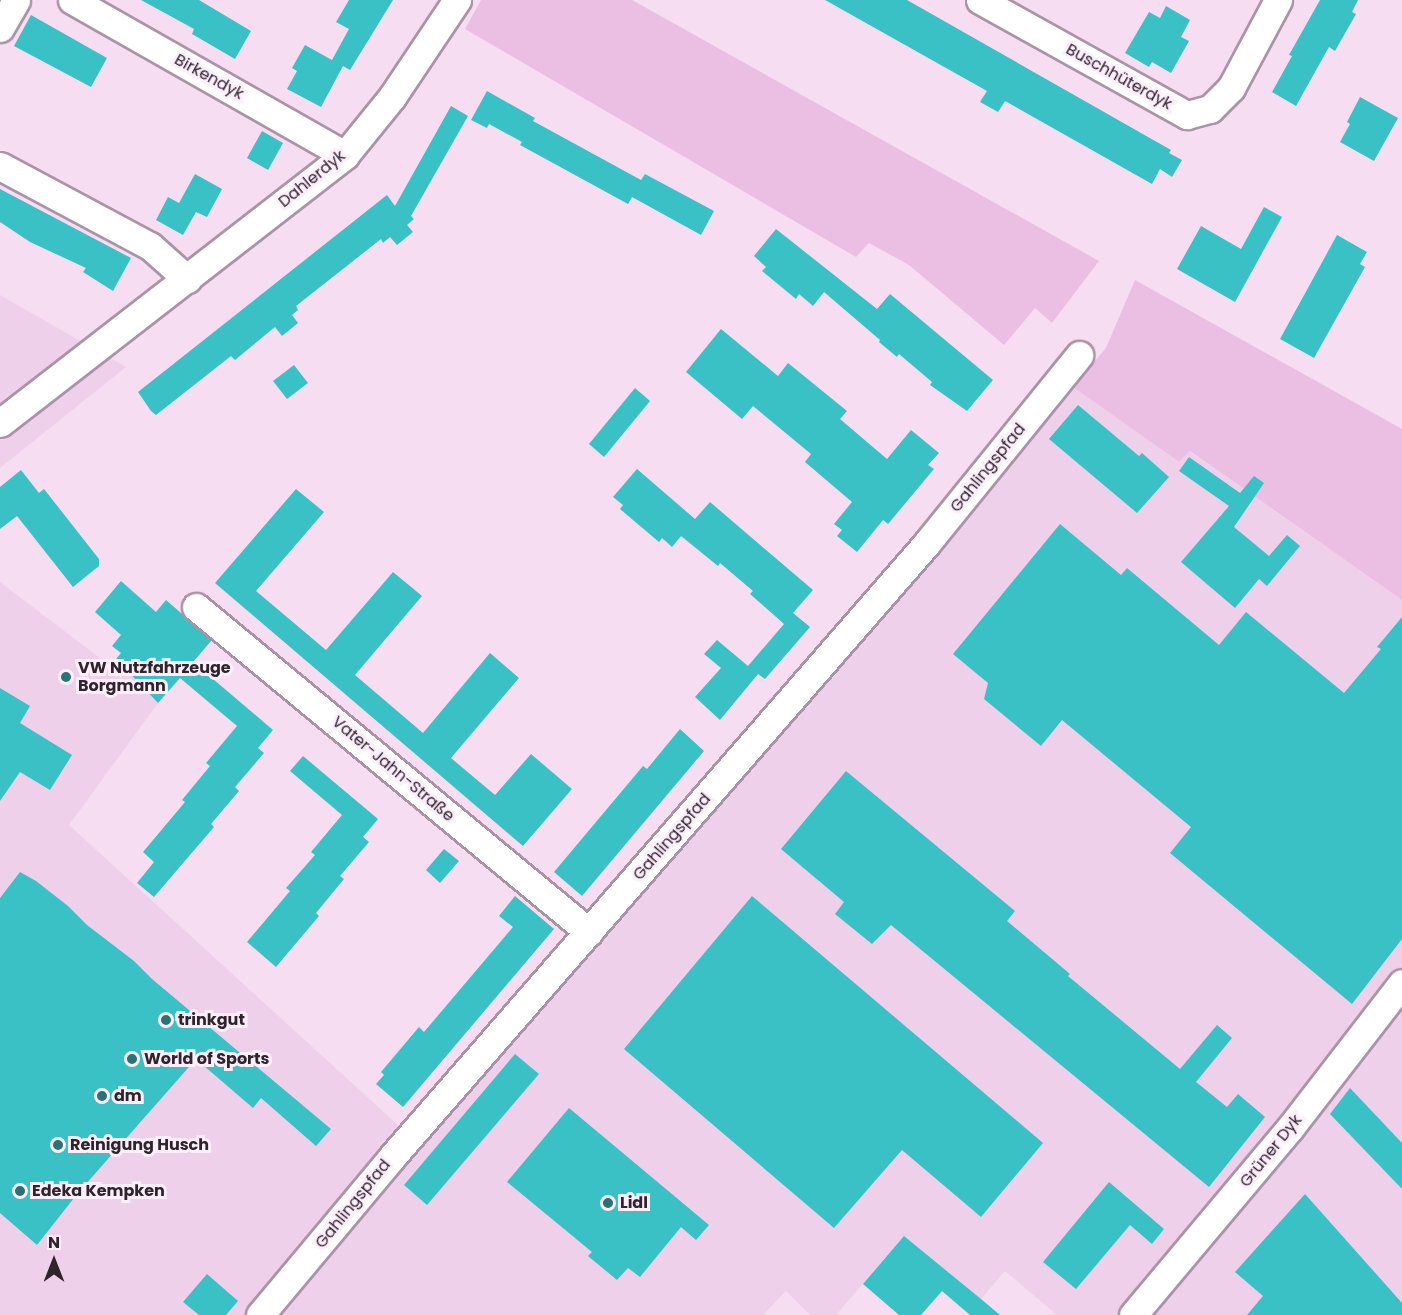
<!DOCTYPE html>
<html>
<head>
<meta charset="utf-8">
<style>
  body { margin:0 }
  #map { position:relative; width:1402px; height:1315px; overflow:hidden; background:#f6ddf2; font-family:Poppins,sans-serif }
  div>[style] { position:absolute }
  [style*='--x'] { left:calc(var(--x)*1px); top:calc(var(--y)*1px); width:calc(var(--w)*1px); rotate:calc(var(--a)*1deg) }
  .built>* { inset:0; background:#eed0ea }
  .green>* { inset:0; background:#ebbfe4 }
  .building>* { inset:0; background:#3ac1c6 }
  .roads { filter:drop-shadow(2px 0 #ab93a7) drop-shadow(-2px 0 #ab93a7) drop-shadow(0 2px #ab93a7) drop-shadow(0 -2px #ab93a7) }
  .street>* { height:27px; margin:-13.5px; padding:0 13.5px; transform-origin:13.5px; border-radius:13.5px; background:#fff }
  .dots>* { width:16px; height:16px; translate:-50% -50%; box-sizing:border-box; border:3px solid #fdeefb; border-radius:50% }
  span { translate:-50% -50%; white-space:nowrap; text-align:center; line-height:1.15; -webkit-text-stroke:6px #fdeefb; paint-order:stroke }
  .street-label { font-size:16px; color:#2e242c }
  .poi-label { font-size:16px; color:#2e242c; font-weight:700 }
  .left { translate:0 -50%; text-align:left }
  .north { position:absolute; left:24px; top:1231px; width:60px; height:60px; -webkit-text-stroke:4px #fdeefb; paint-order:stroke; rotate:0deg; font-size:16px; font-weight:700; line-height:24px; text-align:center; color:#2e242c }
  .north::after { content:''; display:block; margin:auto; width:21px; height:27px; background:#2e242c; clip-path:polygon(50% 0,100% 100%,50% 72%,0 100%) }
</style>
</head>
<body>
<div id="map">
  <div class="built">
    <i style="clip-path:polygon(0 295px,126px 367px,0 468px)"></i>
    <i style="clip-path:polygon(1073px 387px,1179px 462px,1189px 451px,1402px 600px,1402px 1315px,1057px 1315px,1005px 1271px,981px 1299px,904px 1236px,836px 1315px,810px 1315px,786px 1291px,763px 1315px,0 1315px,0 582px,109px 665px,115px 659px,158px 703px,69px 825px,421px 1146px)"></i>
  </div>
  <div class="green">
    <i style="clip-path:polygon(481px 0,632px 0,1099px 261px,1052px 323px,1035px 308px,1004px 345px,909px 265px,869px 243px,856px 257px,465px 29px)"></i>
    <i style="clip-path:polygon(1135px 280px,1402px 429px,1402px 600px,1190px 451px,1179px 462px,1073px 387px,1106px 348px)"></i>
  </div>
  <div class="building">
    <i style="clip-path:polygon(141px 0,199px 0,251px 31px,235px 59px,192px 34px,194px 29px)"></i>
    <i style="clip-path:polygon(349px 0,393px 0,350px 70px,343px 66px,321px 107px,287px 89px,297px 71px,292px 68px,305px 45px,332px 60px,349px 29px,336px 22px)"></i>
    <i style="clip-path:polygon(825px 0,907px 0,1171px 150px,1169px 153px,1182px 160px,1172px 177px,1160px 169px,1152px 184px,1005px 101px,998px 112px,980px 102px,987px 91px)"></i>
    <i style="clip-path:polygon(1320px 0,1358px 0,1352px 12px,1356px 14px,1335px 51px,1329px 47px,1296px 106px,1272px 92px,1292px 56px,1289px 55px)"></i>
    <i style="clip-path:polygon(1166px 6px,1190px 20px,1181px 37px,1189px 41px,1171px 73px,1152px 62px,1149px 67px,1125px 53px,1149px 12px,1160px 18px)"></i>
    <i style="clip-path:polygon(31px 15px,107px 58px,91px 87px,14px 46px)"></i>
    <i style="clip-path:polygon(487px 91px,535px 118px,533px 121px,641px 180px,645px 174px,714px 211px,701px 235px,632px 197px,628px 204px,520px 145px,522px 142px,489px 124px,487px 128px,471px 120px)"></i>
    <i style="clip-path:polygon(1360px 97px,1398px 118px,1374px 161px,1340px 142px,1350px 124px,1347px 122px)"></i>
    <i style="clip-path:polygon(451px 106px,468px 116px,411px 216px,414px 219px,407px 225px,413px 232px,397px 245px,390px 237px,383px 243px,381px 239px,296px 306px,298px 310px,292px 315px,298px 323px,282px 336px,275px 327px,235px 360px,231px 356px,156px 415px,151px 411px,138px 392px,387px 195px,395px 206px)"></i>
    <i style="clip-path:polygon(262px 131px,283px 143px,268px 170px,247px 158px)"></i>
    <i style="clip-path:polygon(195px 174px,222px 189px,207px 217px,196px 212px,183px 235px,156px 220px,168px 197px,179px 203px)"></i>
    <i style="clip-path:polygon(0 189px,131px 258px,113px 291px,83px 272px,86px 268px,30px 242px,0 222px)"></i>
    <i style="clip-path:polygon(1264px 207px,1282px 217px,1235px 302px,1177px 269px,1201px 226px,1241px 249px)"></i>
    <i style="clip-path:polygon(776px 229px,877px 309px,890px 294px,993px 380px,967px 411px,930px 385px,932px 382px,899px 354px,897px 357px,879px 342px,880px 340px,824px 292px,813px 306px,799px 294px,796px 299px,762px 271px,766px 267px,754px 256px)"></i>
    <i style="clip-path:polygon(1337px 235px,1367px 252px,1360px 264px,1365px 267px,1314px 358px,1280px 339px)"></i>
    <i style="clip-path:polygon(721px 329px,778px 376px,788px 363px,847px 411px,840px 419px,887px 459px,911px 430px,939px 453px,928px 465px,934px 469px,888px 524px,883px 520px,857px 552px,837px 536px,842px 530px,834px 524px,852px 502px,805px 462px,811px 454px,753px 406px,742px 419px,686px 372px)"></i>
    <i style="clip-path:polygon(294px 365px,308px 383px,287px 399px,273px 381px)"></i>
    <i style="clip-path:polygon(635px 388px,650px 401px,604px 457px,589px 444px)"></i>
    <i style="clip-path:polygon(1078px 405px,1139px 456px,1142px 453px,1169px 477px,1137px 513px,1049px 439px)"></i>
    <i style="clip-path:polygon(1189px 457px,1240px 493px,1254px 476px,1264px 483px,1234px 527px,1269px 556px,1287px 535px,1300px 546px,1267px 586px,1259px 579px,1235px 608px,1181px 562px,1229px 506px,1179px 471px)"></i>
    <i style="clip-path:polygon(637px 469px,695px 519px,710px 502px,813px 590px,793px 613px,810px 627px,765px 679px,758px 674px,720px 720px,695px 697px,721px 668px,704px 654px,717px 640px,748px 666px,784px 624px,750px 594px,753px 591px,720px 563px,718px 566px,681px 536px,672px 547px,662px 538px,659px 542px,620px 509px,623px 505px,613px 497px)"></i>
    <i style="clip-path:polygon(21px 470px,39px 493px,44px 489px,99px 559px,99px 566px,73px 587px,17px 516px,0 529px,0 487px)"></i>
    <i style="clip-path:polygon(296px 489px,324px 512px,256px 591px,326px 650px,393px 572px,422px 596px,355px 675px,423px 733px,490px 653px,519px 678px,451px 758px,495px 795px,531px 754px,572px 789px,523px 846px,215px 583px)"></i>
    <i style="clip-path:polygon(1060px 524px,1121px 575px,1127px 568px,1219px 645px,1246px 612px,1344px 693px,1381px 649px,1377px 647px,1402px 617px,1402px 939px,1352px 1004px,1170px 853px,1191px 827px,1062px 720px,1041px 746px,984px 699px,988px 683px,953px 654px)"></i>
    <i style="clip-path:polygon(121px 581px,156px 612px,166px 600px,212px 640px,193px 662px,273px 730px,258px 748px,264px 753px,235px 787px,239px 791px,211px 824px,214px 827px,154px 897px,137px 883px,154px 862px,143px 852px,185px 802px,182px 800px,210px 766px,206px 763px,237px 726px,180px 678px,158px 703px,116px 659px,121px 653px,112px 646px,121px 635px,95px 612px)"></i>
    <i style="clip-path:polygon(0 688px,30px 706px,20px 723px,72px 755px,50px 790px,20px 772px,0 801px)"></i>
    <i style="clip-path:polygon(680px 729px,704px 751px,582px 896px,554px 872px,643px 766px,647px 769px)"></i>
    <i style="clip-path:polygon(303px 756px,378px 819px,363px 837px,369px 842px,340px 876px,344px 879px,316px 913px,319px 916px,276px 967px,247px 942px,290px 891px,286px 888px,315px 855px,311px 852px,342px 815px,290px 771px)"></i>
    <i style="clip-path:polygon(846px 771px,1015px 911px,1007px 921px,1070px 974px,1068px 976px,1180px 1069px,1217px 1025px,1232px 1038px,1196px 1082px,1227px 1107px,1238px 1094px,1265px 1117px,1209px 1187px,891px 925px,872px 944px,835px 914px,844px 902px,781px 849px)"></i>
    <i style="clip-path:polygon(444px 849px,459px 861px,440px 883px,426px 870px)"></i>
    <i style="clip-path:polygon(20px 872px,36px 881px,68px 906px,87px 925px,134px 961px,152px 979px,331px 1129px,316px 1146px,261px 1098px,253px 1108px,196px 1059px,78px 1193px,37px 1245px,0 1213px,0 898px)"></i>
    <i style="clip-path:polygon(515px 896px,554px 929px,403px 1107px,376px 1084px,384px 1075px,381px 1072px,419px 1027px,424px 1032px,513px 927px,499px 916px)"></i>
    <i style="clip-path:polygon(752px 896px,1043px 1143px,981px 1217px,902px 1150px,834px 1228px,624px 1049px)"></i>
    <i style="clip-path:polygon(515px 1054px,539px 1074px,427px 1205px,404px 1185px)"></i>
    <i style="clip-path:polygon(1350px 1088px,1402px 1143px,1402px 1189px,1330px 1114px)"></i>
    <i style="clip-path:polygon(569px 1108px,709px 1225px,696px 1240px,681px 1227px,640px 1277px,628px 1268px,617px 1280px,588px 1256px,592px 1252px,507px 1182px)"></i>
    <i style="clip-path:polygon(1109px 1182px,1164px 1229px,1152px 1244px,1130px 1225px,1076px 1289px,1043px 1262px)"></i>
    <i style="clip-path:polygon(1305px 1194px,1402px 1303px,1402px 1315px,1247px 1315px,1263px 1296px,1235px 1272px)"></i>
    <i style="clip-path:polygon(904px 1236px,981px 1299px,1000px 1315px,970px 1315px,942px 1291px,921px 1315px,899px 1315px,863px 1284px)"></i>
    <i style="clip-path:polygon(207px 1274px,238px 1301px,226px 1315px,199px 1315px,183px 1302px)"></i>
  </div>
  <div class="roads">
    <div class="street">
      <i style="--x:72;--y:0;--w:314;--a:29.6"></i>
      <i style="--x:980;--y:0;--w:237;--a:29.1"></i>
      <i style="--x:1187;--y:115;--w:24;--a:-15"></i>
      <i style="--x:1210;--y:109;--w:30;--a:-45"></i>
      <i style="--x:1231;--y:88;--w:100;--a:-61.9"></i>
      <i style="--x:0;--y:28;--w:32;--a:-60"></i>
      <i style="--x:0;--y:166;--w:170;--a:28.1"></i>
      <i style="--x:150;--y:246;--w:50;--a:41.7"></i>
      <i style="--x:0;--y:423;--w:437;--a:-37.8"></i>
      <i style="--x:345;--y:155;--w:75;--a:-51"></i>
      <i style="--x:392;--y:97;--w:117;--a:-56.2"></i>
      <i style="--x:196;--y:607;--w:510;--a:39.59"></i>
      <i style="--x:260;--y:1315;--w:206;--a:-50.1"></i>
      <i style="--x:392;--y:1157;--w:814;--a:-48.93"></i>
      <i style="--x:927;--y:543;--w:242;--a:-51"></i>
      <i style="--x:1133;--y:1315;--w:244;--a:-50"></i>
      <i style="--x:1290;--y:1128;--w:183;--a:-52.3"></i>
    </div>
  </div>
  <div class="dots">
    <i style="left:66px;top:677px;background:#297376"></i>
    <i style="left:166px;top:1020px;background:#297376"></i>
    <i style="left:132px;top:1059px;background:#297376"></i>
    <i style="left:102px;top:1096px;background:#297376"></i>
    <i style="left:58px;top:1145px;background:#297376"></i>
    <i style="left:20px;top:1191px;background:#297376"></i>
    <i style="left:608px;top:1203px;background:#297376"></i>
  </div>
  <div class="street-label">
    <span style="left:209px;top:77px;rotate:29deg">Birkendyk</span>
    <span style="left:1119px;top:77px;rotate:29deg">Buschhüterdyk</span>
    <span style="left:312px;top:179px;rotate:-39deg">Dahlerdyk</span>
    <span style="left:988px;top:468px;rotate:-51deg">Gahlingspfad</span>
    <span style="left:393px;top:769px;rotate:40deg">Vater-Jahn-Straße</span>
    <span style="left:672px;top:837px;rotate:-49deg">Gahlingspfad</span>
    <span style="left:1271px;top:1151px;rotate:-51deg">Grüner Dyk</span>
    <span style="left:353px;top:1204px;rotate:-51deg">Gahlingspfad</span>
  </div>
  <div class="poi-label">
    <span class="left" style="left:78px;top:677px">VW Nutzfahrzeuge<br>Borgmann</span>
    <span class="left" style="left:178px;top:1020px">trinkgut</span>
    <span class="left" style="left:144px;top:1059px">World of Sports</span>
    <span class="left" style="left:114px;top:1096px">dm</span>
    <span class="left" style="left:70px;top:1145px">Reinigung Husch</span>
    <span class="left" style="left:32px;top:1191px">Edeka Kempken</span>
    <span class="left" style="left:620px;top:1203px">Lidl</span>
  </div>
  <div class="north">N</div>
</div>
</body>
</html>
